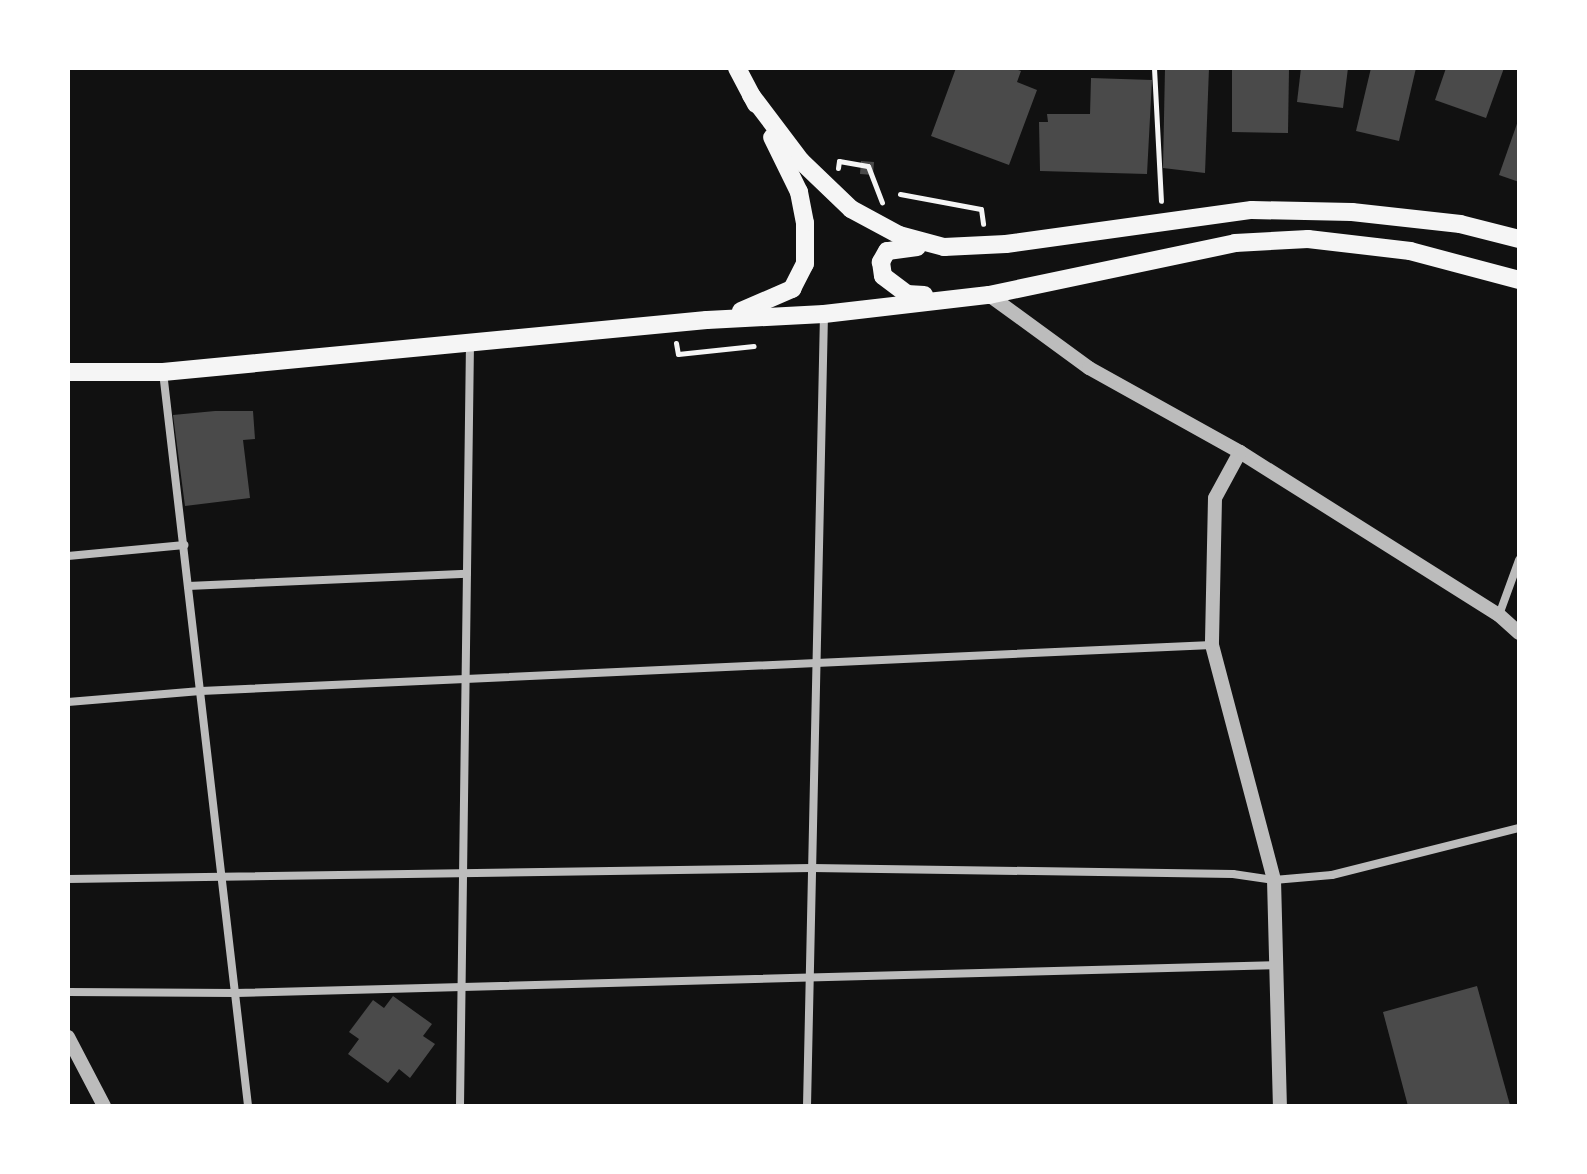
<!DOCTYPE html>
<html>
<head>
<meta charset="utf-8">
<style>
  body { margin:0 }
  #map { position:relative; width:1587px; height:1174px; overflow:hidden; background:#111; font-family:Helvetica,sans-serif }
  div>[style] { position:absolute }
  [style*='--x'] { left:calc(var(--x)*1px); top:calc(var(--y)*1px); width:calc(var(--w)*1px); rotate:calc(var(--a)*1deg) }
  .building>* { inset:0; background:#4a4a4a }
  .path>* { height:5px; margin:-2.5px; padding:0 2.5px; transform-origin:2.5px; border-radius:2.5px; background:#f5f5f5 }
  .minor>* { height:8px; margin:-4px; padding:0 4px; transform-origin:4px; border-radius:4px; background:#bcbcbc }
  .tertiary>* { height:14px; margin:-7px; padding:0 7px; transform-origin:7px; border-radius:7px; background:#bcbcbc }
  .primary>* { height:18px; margin:-9px; padding:0 9px; transform-origin:9px; border-radius:9px; background:#f5f5f5 }
  span { translate:-50% -50%; white-space:nowrap; text-align:center; line-height:1.15; -webkit-text-stroke:7px #fff; paint-order:stroke }
  .frame { position:absolute; inset:0; border:70px solid #fff; pointer-events:none }
</style>
</head>
<body>
<div id="map">
  <div class="building">
    <i style="clip-path:polygon(956px 68px,1013px 68px,1021px 71px,1017px 82px,1037px 90px,1009px 165px,931px 136px)"></i>
    <i style="clip-path:polygon(1165px 68px,1209px 68px,1205px 173px,1163px 168px)"></i>
    <i style="clip-path:polygon(1232px 68px,1289px 68px,1288px 133px,1232px 132px)"></i>
    <i style="clip-path:polygon(1301px 68px,1348px 68px,1343px 108px,1297px 102px)"></i>
    <i style="clip-path:polygon(1371px 68px,1416px 68px,1399px 141px,1356px 131px)"></i>
    <i style="clip-path:polygon(1446px 68px,1504px 68px,1486px 118px,1435px 100px)"></i>
    <i style="clip-path:polygon(1091px 78px,1152px 80px,1147px 174px,1040px 171px,1039px 122px,1048px 122px,1047px 114px,1090px 114px)"></i>
    <i style="clip-path:polygon(1519px 118px,1519px 182px,1499px 175px)"></i>
    <i style="clip-path:polygon(861px 161px,874px 162px,873px 175px,860px 174px)"></i>
    <i style="clip-path:polygon(215px 411px,253px 411px,255px 439px,243px 440px,250px 498px,185px 506px,173px 415px)"></i>
    <i style="clip-path:polygon(1477px 986px,1510px 1105px,1408px 1106px,1383px 1012px)"></i>
    <i style="clip-path:polygon(393px 996px,432px 1024px,423px 1036px,435px 1044px,410px 1078px,399px 1069px,388px 1083px,348px 1054px,359px 1039px,349px 1032px,373px 1000px,384px 1008px)"></i>
  </div>
  <div class="path">
    <i style="--x:1154;--y:68;--w:133;--a:87"></i>
    <i style="--x:838;--y:168;--w:7;--a:-82"></i>
    <i style="--x:839;--y:161;--w:29;--a:10"></i>
    <i style="--x:868;--y:166;--w:39;--a:69"></i>
    <i style="--x:900;--y:194;--w:82;--a:10.5"></i>
    <i style="--x:981;--y:209;--w:15;--a:82"></i>
    <i style="--x:676;--y:343;--w:11;--a:80"></i>
    <i style="--x:678;--y:354;--w:76;--a:-6"></i>
  </div>
  <div class="minor">
    <i style="--x:163;--y:372;--w:739;--a:83.39"></i>
    <i style="--x:68;--y:556;--w:117;--a:-5.4"></i>
    <i style="--x:188;--y:586;--w:279;--a:-2.5"></i>
    <i style="--x:1499;--y:615;--w:59;--a:-70"></i>
    <i style="--x:68;--y:702;--w:133;--a:-4.7"></i>
    <i style="--x:201;--y:691;--w:1012;--a:-2.61"></i>
    <i style="--x:68;--y:879;--w:744;--a:-0.85"></i>
    <i style="--x:812;--y:868;--w:421;--a:0.8"></i>
    <i style="--x:1233;--y:874;--w:41;--a:8.3"></i>
    <i style="--x:1274;--y:880;--w:58;--a:-4.9"></i>
    <i style="--x:1332;--y:875;--w:193;--a:-14.1"></i>
    <i style="--x:68;--y:992;--w:168;--a:0.3"></i>
    <i style="--x:236;--y:993;--w:1042;--a:-1.54"></i>
    <i style="--x:460;--y:1106;--w:762;--a:-89.25"></i>
    <i style="--x:807;--y:1106;--w:791;--a:-88.77"></i>
  </div>
  <div class="tertiary">
    <i style="--x:989;--y:295;--w:124;--a:36.1"></i>
    <i style="--x:1089;--y:368;--w:173;--a:29.1"></i>
    <i style="--x:1240;--y:452;--w:306;--a:32.2"></i>
    <i style="--x:1499;--y:615;--w:27;--a:42"></i>
    <i style="--x:1240;--y:452;--w:52;--a:118.5"></i>
    <i style="--x:1215;--y:498;--w:147;--a:91.2"></i>
    <i style="--x:1212;--y:645;--w:243;--a:75.2"></i>
    <i style="--x:1274;--y:880;--w:226;--a:88.5"></i>
    <i style="--x:68;--y:1037;--w:78;--a:62.4"></i>
  </div>
  <div class="primary">
    <i style="--x:737;--y:68;--w:41;--a:62.2"></i>
    <i style="--x:751;--y:95;--w:83;--a:52.9"></i>
    <i style="--x:801;--y:161;--w:69;--a:43.8"></i>
    <i style="--x:851;--y:209;--w:55;--a:28.4"></i>
    <i style="--x:899;--y:235;--w:47;--a:14.9"></i>
    <i style="--x:944;--y:247;--w:62;--a:-2.8"></i>
    <i style="--x:1006;--y:244;--w:248;--a:-7.9"></i>
    <i style="--x:1252;--y:210;--w:100;--a:1.1"></i>
    <i style="--x:1352;--y:212;--w:109;--a:6.3"></i>
    <i style="--x:1460;--y:224;--w:61;--a:14.3"></i>
    <i style="--x:917;--y:247;--w:30;--a:172"></i>
    <i style="--x:887;--y:251;--w:13;--a:119"></i>
    <i style="--x:881;--y:262;--w:14;--a:82"></i>
    <i style="--x:883;--y:276;--w:30;--a:37"></i>
    <i style="--x:907;--y:294;--w:17;--a:3"></i>
    <i style="--x:741;--y:311;--w:56;--a:-23.3"></i>
    <i style="--x:792;--y:289;--w:28;--a:-63"></i>
    <i style="--x:805;--y:264;--w:41;--a:-90"></i>
    <i style="--x:805;--y:223;--w:32;--a:-101"></i>
    <i style="--x:799;--y:192;--w:61;--a:-116.1"></i>
    <i style="--x:68;--y:372;--w:95;--a:0"></i>
    <i style="--x:163;--y:372;--w:546;--a:-5.46"></i>
    <i style="--x:707;--y:320;--w:117;--a:-2.9"></i>
    <i style="--x:824;--y:314;--w:166;--a:-6.6"></i>
    <i style="--x:989;--y:295;--w:251;--a:-11.9"></i>
    <i style="--x:1235;--y:243;--w:73;--a:-3.1"></i>
    <i style="--x:1308;--y:239;--w:103;--a:6.7"></i>
    <i style="--x:1410;--y:251;--w:113;--a:14.9"></i>
  </div>
  <div class="frame"></div>
</div>
</body>
</html>
